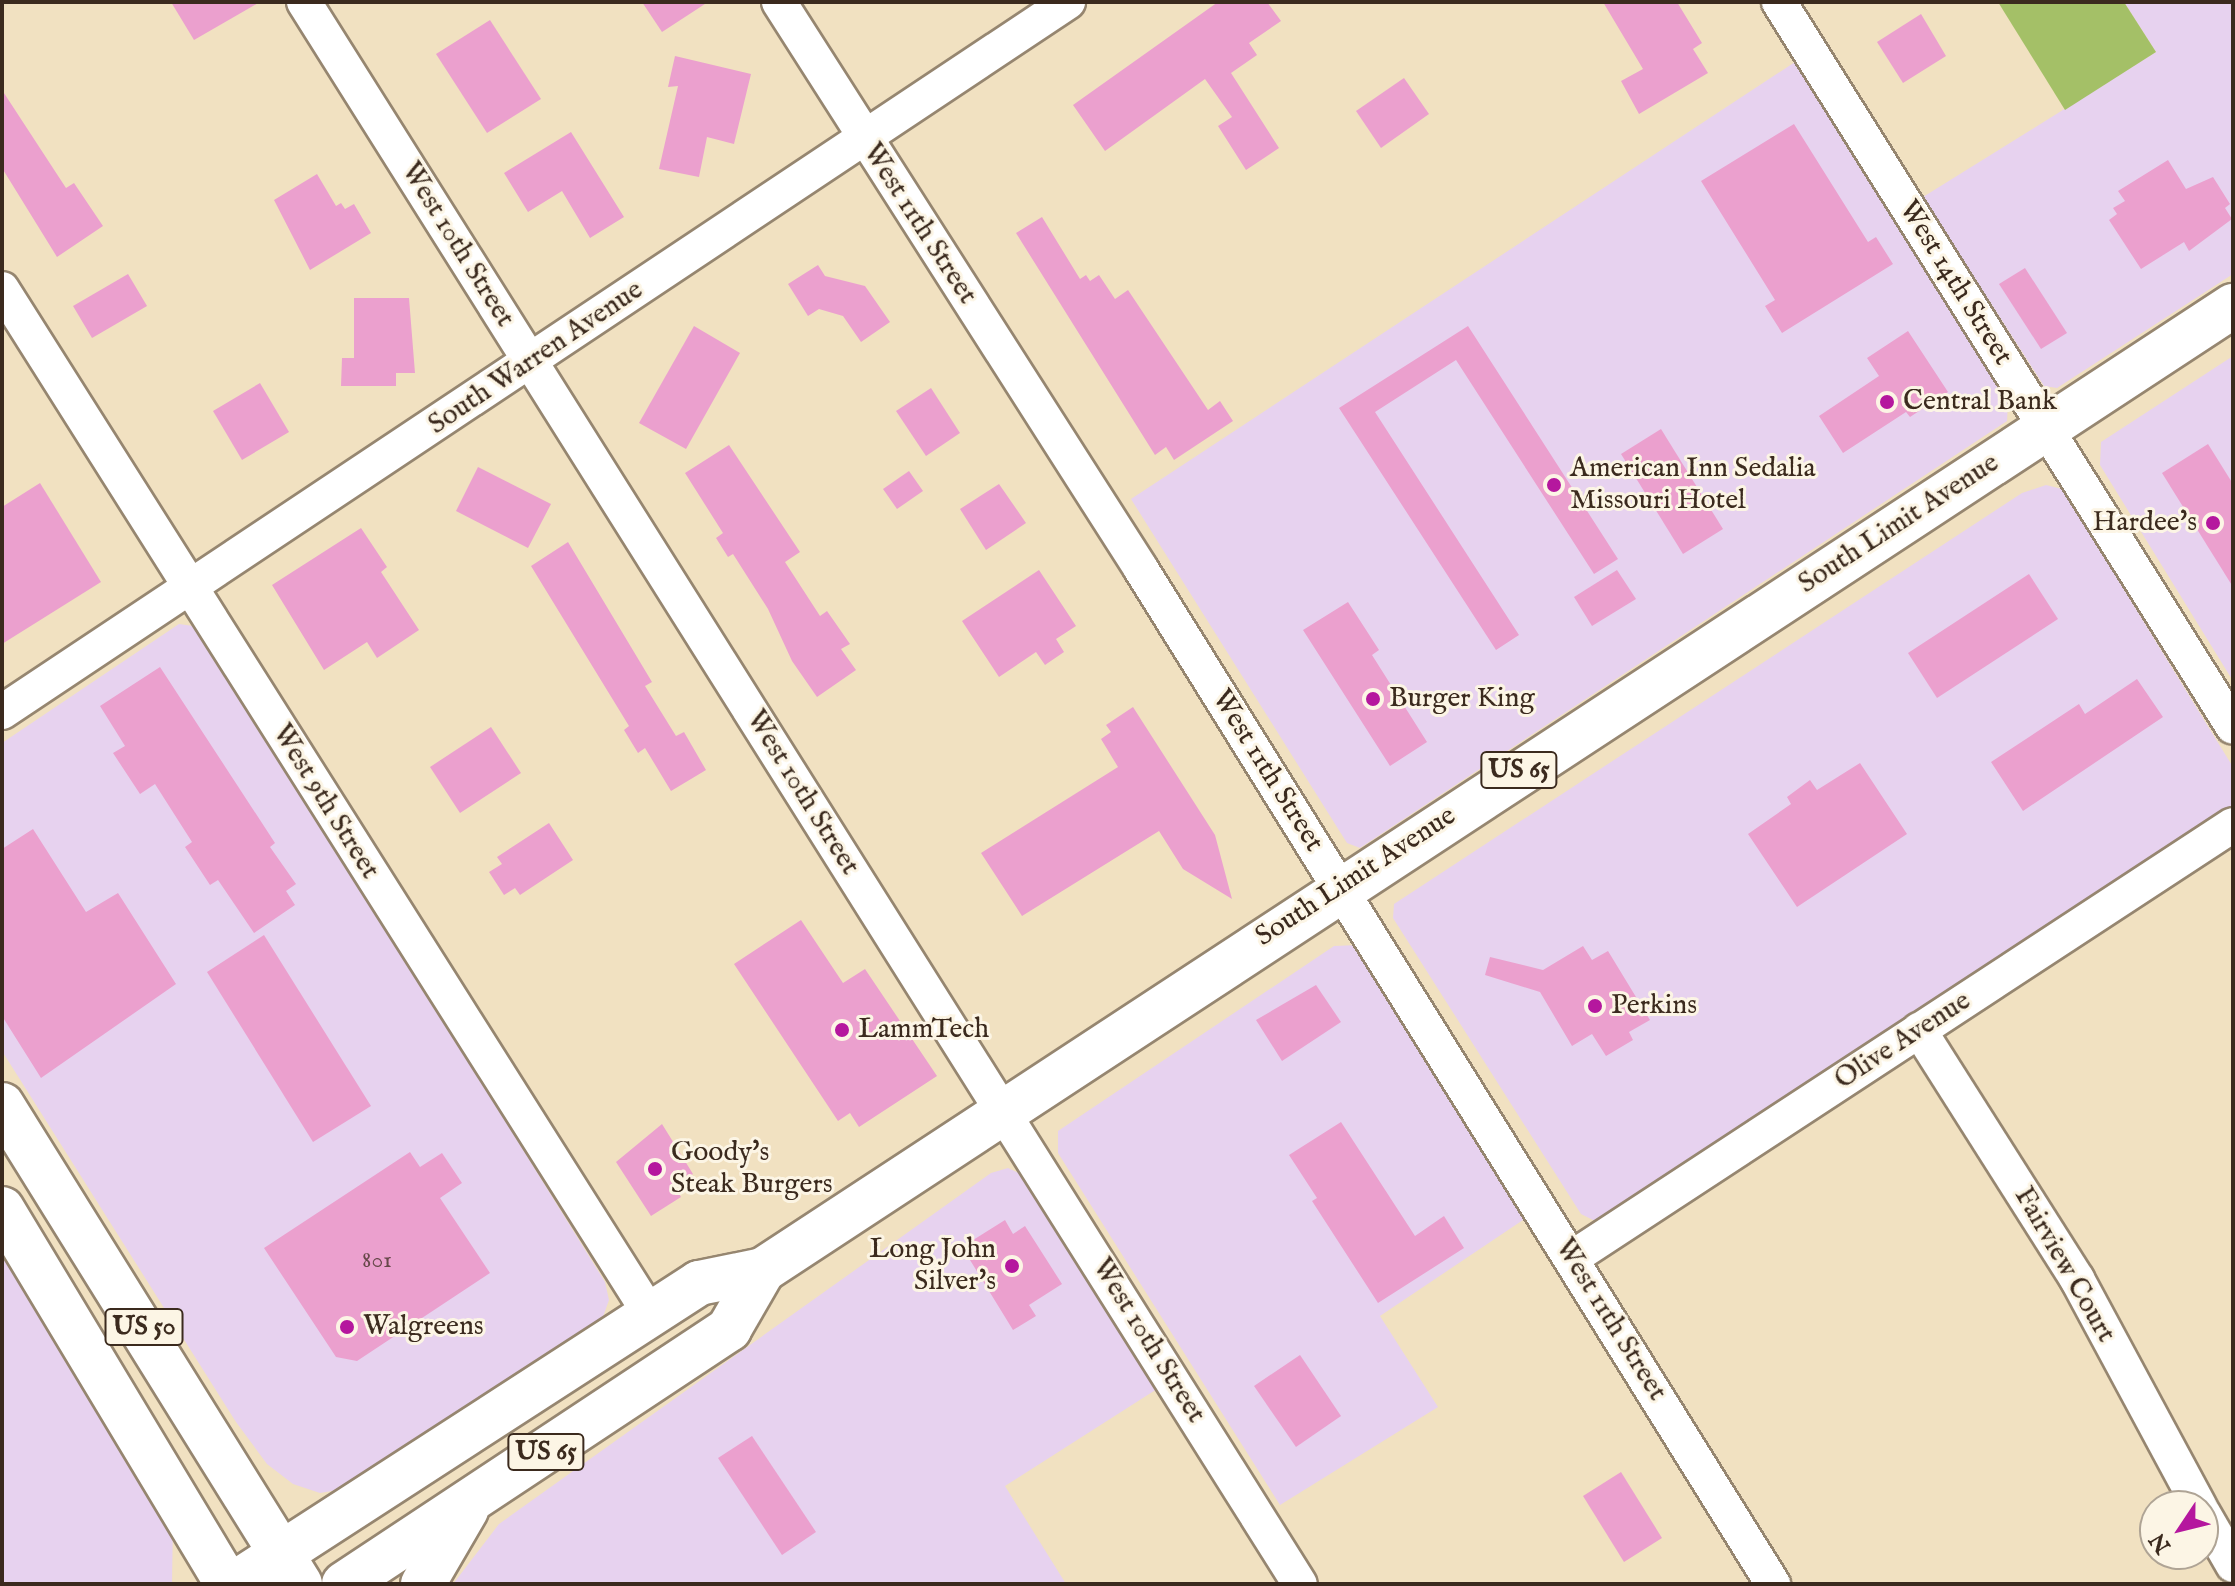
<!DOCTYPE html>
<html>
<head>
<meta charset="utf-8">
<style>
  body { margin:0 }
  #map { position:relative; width:2235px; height:1586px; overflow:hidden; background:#f1e1c1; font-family:"IM FELL English",serif }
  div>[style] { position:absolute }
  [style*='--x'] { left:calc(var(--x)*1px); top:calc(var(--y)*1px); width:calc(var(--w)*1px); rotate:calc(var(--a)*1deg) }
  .built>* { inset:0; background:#e7d2ef }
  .green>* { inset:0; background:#a4c067 }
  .building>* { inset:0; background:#eba0ce }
  .roads { filter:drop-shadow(2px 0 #968670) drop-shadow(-2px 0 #968670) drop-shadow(0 2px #968670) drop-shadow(0 -2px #968670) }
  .street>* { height:34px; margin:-17px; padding:0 17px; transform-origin:17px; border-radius:17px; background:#fff }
  .highway>* { height:44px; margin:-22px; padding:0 22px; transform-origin:22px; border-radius:22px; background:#fff }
  .dots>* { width:22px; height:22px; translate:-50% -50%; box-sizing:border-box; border:4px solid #fcf5e5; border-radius:50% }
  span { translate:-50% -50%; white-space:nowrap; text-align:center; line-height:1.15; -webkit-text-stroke:6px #fcf5e5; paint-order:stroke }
  .number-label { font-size:24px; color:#67484a }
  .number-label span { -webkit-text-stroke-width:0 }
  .shield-label span { padding:2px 6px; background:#fcf5e5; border:2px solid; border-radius:6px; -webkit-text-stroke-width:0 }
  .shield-label { font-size:26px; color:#3b2a1e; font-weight:700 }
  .street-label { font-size:28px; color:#3b2a1e }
  .poi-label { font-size:28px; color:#3b2a1e }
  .left { translate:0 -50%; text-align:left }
  .right { translate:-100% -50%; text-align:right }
  .frame { position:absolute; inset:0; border:4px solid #3b2a1e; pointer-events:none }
  .north { position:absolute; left:2139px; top:1490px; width:80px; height:80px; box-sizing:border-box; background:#fcf5e5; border:2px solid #afa495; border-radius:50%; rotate:235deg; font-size:22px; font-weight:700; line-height:32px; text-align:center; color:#3b2a1e }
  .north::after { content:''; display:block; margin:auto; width:28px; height:36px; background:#b5179e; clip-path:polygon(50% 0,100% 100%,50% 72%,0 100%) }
</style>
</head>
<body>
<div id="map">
  <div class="built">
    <i style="clip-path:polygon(2124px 2px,2233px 2px,2233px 274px,2057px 388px,2044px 386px,1923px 197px,2156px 52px)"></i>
    <i style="clip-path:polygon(1795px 62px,2008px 403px,2007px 421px,1360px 848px,1347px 843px,1131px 499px)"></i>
    <i style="clip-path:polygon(2233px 356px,2233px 681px,2100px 465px,2101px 442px)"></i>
    <i style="clip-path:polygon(2046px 485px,2062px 489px,2233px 767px,2233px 806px,1597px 1222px,1581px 1214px,1393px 918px,1394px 904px,2022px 493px)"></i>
    <i style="clip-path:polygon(179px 624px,193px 626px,206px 638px,605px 1282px,609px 1300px,599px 1328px,350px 1488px,320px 1493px,293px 1484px,267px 1464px,236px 1422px,2px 1051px,2px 743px)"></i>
    <i style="clip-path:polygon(1358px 945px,1529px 1216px,1380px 1316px,1438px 1407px,1280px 1505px,1058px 1153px,1058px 1131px,1334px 946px)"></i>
    <i style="clip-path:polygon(1008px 1168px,1023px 1175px,1157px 1389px,1005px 1486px,1066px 1584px,453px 1584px,499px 1524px,991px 1173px)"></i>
    <i style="clip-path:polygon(2px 1244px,173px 1519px,172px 1584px,2px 1584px)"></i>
  </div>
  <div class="green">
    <i style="clip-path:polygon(1998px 2px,2124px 2px,2156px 52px,2065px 110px)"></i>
  </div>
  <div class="building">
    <i style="clip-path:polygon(171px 2px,260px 2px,194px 40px)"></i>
    <i style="clip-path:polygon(642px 2px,708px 2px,662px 32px)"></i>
    <i style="clip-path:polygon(1218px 2px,1267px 2px,1281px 21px,1249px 43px,1257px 55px,1231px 73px,1279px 148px,1246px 170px,1218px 126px,1232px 117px,1205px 79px,1105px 151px,1073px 105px)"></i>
    <i style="clip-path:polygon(1603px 2px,1677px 2px,1702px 43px,1693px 49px,1708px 73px,1639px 114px,1621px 81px,1643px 69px)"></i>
    <i style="clip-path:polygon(1921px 14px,1946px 56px,1903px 83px,1877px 42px)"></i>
    <i style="clip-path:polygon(490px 20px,541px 99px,487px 133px,436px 54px)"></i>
    <i style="clip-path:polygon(675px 56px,751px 74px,734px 144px,707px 137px,699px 177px,659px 169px,678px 86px,668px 87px)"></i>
    <i style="clip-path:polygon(1404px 78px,1429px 114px,1381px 148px,1356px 111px)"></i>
    <i style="clip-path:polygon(2px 90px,66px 188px,74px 183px,103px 226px,57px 257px,2px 168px)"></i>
    <i style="clip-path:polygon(1794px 124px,1868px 242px,1876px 237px,1893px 264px,1782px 333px,1765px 306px,1775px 300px,1701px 181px)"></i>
    <i style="clip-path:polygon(571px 132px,624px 217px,590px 238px,562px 191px,528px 212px,504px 173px)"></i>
    <i style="clip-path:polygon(2168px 160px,2186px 189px,2213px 177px,2230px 204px,2225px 208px,2232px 219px,2189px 251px,2184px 242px,2141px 269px,2109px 220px,2117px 214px,2113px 208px,2125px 201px,2118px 191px)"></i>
    <i style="clip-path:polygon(317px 174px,336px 206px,341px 203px,345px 209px,354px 204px,371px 233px,310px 270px,274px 200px)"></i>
    <i style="clip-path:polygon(1042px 217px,1080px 279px,1086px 275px,1090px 281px,1099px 275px,1115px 299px,1128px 290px,1208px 410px,1220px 401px,1233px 421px,1174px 460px,1166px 447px,1155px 455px,1016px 233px)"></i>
    <i style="clip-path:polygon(818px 265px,825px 276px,865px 286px,890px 322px,861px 342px,843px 316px,819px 309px,808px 316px,788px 284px)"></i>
    <i style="clip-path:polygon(2025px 268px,2067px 333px,2041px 349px,1999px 284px)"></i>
    <i style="clip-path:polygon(128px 274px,147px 306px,92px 338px,73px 306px)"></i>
    <i style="clip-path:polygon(354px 298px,409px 298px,415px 373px,396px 373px,396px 386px,341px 386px,342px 358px,354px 358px)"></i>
    <i style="clip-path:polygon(694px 326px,740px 353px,686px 449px,639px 423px)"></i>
    <i style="clip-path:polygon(1468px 326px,1618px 559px,1594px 574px,1456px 360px,1375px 412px,1519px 635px,1496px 650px,1339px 408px)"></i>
    <i style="clip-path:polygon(1908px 331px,1948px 392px,1910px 417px,1906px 412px,1843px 453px,1819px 416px,1879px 376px,1867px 358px)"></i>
    <i style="clip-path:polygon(260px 383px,289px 432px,242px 460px,213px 411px)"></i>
    <i style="clip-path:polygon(931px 388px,960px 433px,926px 456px,896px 411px)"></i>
    <i style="clip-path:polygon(1661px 429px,1723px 529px,1683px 554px,1621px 454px)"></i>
    <i style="clip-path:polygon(2208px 444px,2233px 484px,2233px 587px,2162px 473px)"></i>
    <i style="clip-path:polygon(729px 445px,800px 552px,785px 562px,820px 616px,827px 611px,850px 644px,841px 649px,856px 670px,817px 697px,792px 661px,768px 609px,733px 554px,728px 557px,716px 538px,723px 533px,685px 473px)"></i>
    <i style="clip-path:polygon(478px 467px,551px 504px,528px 548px,456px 511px)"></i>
    <i style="clip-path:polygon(909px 471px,923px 491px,897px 509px,883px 489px)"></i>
    <i style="clip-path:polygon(40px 483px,101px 582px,2px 644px,2px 507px)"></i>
    <i style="clip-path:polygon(999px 484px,1026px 523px,986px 550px,960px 509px)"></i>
    <i style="clip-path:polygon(361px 528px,387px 567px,381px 572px,419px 630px,377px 658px,367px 642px,324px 670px,272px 585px)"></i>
    <i style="clip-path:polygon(568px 542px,652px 682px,645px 686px,676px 736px,684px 732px,706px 770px,671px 791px,645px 748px,638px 753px,624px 730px,629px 726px,531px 566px)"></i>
    <i style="clip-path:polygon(1039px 570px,1076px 626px,1056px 639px,1064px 652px,1045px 665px,1036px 652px,999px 677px,962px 621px)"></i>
    <i style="clip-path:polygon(1617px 570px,1636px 599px,1592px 626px,1574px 597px)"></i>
    <i style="clip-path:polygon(2029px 574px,2058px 619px,1937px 698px,1908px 653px)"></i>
    <i style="clip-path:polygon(1348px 602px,1379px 650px,1372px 655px,1427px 742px,1390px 766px,1303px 630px)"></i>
    <i style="clip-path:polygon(160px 667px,275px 843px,270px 847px,296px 884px,286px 891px,295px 905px,254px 933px,218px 880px,210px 885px,185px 847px,192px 842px,155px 784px,140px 794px,113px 753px,125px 746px,100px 706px)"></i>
    <i style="clip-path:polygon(2137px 679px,2163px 717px,2023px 811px,1991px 762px,2079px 704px,2085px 714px)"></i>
    <i style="clip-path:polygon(1133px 707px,1215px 835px,1232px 899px,1183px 869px,1159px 831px,1022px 916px,981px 853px,1118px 767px,1101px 739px,1111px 732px,1106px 725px)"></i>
    <i style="clip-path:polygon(491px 727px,521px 773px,460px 813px,430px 767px)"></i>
    <i style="clip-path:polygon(1860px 763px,1907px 834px,1797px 907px,1748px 834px,1791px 804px,1787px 797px,1810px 780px,1817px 790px)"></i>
    <i style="clip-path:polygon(549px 823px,573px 860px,520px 895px,515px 888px,504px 895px,489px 872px,502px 864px,497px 857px)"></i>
    <i style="clip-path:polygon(33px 829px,86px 912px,118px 893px,176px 984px,41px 1078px,2px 1016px,2px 849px)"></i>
    <i style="clip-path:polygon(801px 920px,843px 983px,865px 969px,937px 1076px,859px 1127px,850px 1113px,838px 1121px,734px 964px)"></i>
    <i style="clip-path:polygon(264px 935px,371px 1106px,313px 1142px,207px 972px)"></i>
    <i style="clip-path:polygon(1583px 946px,1592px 960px,1608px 951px,1650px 1020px,1629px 1032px,1633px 1040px,1606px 1056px,1592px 1034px,1572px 1046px,1540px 992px,1485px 975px,1490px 957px,1543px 970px)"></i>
    <i style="clip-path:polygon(1316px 985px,1341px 1022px,1282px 1061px,1256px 1020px)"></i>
    <i style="clip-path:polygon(1341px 1122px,1415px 1236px,1444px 1216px,1464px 1248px,1378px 1303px,1312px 1201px,1317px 1198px,1289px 1155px)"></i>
    <i style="clip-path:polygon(662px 1124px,693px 1174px,674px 1186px,681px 1197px,651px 1216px,616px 1162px)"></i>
    <i style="clip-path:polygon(410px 1152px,420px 1167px,442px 1153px,462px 1183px,440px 1198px,490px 1273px,357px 1361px,336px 1357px,264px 1248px)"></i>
    <i style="clip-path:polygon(1005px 1220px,1013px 1234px,1025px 1226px,1062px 1284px,1029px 1305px,1036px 1316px,1013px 1330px,962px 1247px)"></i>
    <i style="clip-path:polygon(1300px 1355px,1341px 1416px,1296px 1447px,1254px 1386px)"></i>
    <i style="clip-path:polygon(752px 1436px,816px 1532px,782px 1555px,718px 1458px)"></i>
    <i style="clip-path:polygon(1621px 1472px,1662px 1538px,1624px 1562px,1583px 1496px)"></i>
  </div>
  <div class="roads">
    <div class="street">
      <i style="--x:304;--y:2;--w:1869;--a:57.81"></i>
      <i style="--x:779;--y:2;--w:673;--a:57.44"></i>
      <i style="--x:1141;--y:569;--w:1196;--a:58.09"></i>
      <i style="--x:1779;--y:2;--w:855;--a:57.94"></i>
      <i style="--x:2;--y:289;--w:1213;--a:57.7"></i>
      <i style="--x:2;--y:712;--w:1281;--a:-33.67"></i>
      <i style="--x:1919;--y:1030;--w:295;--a:57.6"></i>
      <i style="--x:2077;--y:1279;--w:258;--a:61.7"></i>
      <i style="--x:1572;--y:1258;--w:790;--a:-33.23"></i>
      <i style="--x:2203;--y:1513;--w:60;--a:60"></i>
    </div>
    <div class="highway">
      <i style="--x:2;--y:1105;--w:564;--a:58.11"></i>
      <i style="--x:2;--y:1209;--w:437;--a:59"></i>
      <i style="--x:234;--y:1584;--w:554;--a:-32.92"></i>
      <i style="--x:699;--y:1283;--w:65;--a:-11.5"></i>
      <i style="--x:763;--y:1270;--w:1758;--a:-33.26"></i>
      <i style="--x:344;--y:1584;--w:462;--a:-33.5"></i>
      <i style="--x:729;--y:1329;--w:68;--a:-60"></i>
      <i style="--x:423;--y:1584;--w:86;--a:-59.8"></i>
    </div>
  </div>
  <div class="dots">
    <i style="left:1887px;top:402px;background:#b5179e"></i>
    <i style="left:1554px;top:485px;background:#b5179e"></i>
    <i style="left:2213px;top:523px;background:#b5179e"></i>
    <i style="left:1373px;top:699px;background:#b5179e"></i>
    <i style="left:1595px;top:1006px;background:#b5179e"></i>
    <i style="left:842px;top:1030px;background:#b5179e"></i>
    <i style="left:655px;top:1169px;background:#b5179e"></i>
    <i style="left:1012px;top:1266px;background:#b5179e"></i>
    <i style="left:347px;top:1327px;background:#b5179e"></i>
  </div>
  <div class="number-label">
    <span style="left:377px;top:1261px">801</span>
  </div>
  <div class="shield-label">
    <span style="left:1519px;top:770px">US 65</span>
    <span style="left:144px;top:1327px">US 50</span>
    <span style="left:546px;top:1452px">US 65</span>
  </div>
  <div class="street-label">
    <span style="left:919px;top:224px;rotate:57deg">West 11th Street</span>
    <span style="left:457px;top:245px;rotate:58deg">West 10th Street</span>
    <span style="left:1955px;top:283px;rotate:58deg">West 14th Street</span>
    <span style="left:536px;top:358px;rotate:-34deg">South Warren Avenue</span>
    <span style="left:1899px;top:524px;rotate:-33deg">South Limit Avenue</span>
    <span style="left:1267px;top:771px;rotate:58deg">West 11th Street</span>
    <span style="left:802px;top:793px;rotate:58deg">West 10th Street</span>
    <span style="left:325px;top:802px;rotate:58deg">West 9th Street</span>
    <span style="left:1356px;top:877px;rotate:-33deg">South Limit Avenue</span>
    <span style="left:1903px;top:1041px;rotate:-33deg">Olive Avenue</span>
    <span style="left:2064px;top:1265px;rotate:60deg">Fairview Court</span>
    <span style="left:1610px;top:1320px;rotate:58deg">West 11th Street</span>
    <span style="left:1148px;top:1341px;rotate:58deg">West 10th Street</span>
  </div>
  <div class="poi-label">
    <span class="left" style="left:1903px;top:402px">Central Bank</span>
    <span class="left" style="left:1570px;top:485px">American Inn Sedalia<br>Missouri Hotel</span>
    <span class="right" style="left:2197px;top:523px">Hardee's</span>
    <span class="left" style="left:1389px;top:699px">Burger King</span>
    <span class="left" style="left:1611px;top:1006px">Perkins</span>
    <span class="left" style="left:858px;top:1030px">LammTech</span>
    <span class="left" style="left:671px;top:1169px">Goody's<br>Steak Burgers</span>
    <span class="right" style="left:996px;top:1266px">Long John<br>Silver's</span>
    <span class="left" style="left:363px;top:1327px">Walgreens</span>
  </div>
  <div class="frame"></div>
  <div class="north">N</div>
</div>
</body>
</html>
